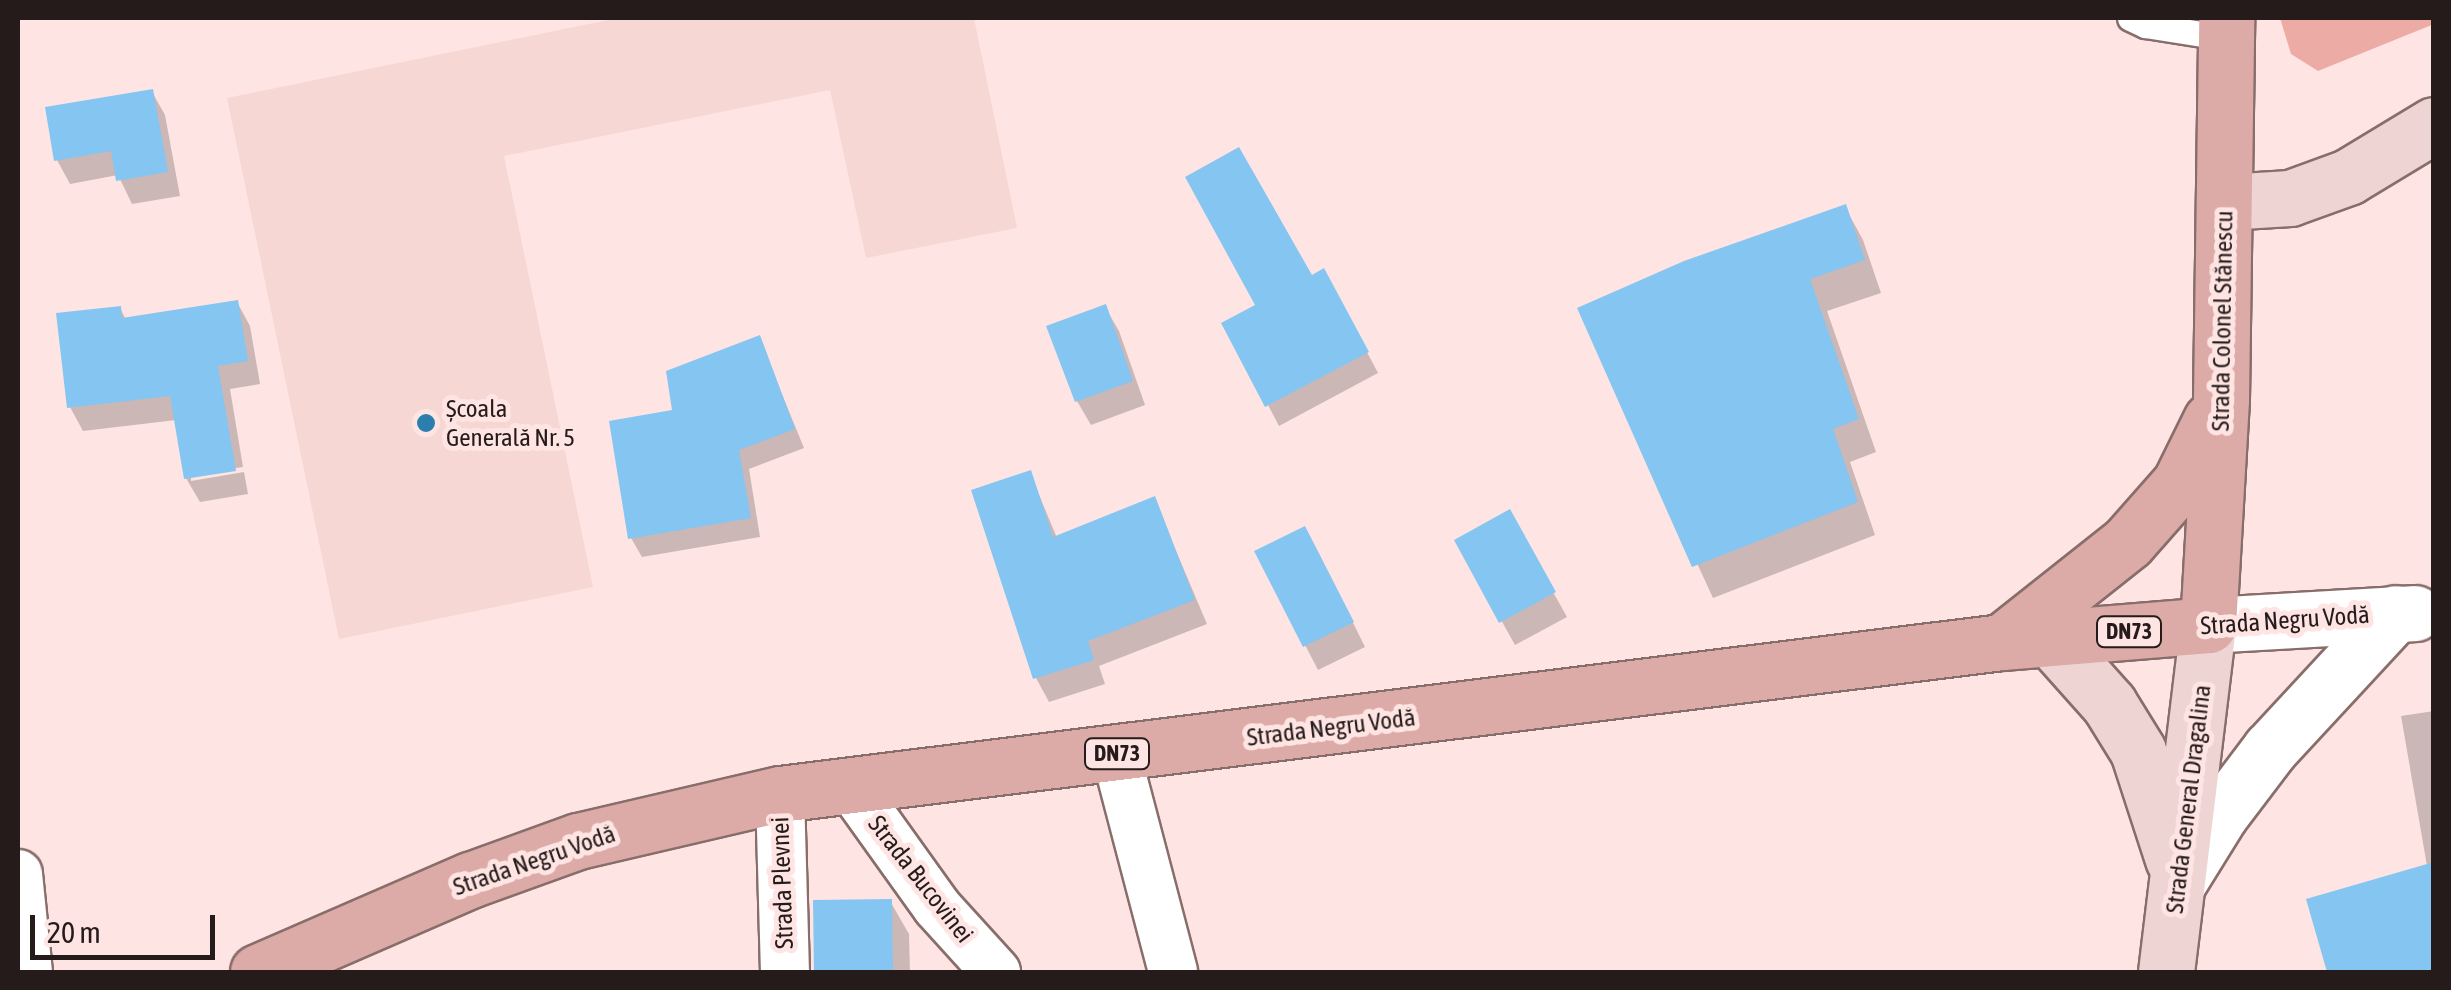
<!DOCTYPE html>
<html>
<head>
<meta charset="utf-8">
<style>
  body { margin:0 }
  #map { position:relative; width:2451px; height:990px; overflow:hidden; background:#fee5e3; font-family:"Asap Condensed",sans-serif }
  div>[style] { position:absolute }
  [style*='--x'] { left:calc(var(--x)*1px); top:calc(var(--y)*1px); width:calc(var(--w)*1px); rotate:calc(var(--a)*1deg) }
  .built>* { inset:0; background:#f6d7d3 }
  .green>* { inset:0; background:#ecaba5 }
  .shadow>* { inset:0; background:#0003 }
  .building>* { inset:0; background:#84c5f1 }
  .roads { filter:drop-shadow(2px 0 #886e6b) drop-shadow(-2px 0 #886e6b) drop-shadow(0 2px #886e6b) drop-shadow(0 -2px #886e6b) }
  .service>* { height:25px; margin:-12.5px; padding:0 12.5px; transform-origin:12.5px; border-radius:12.5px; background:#fff }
  .minor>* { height:48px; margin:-24px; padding:0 24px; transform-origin:24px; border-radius:24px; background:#fff }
  .tertiary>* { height:55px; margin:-27.5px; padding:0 27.5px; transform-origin:27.5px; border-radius:27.5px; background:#fff }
  .secondary>* { height:55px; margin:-27.5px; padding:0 27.5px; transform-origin:27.5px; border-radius:27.5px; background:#eed5d3 }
  .primary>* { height:55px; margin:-27.5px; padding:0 27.5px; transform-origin:27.5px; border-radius:27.5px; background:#ddaba7 }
  .dots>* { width:28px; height:28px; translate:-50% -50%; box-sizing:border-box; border:5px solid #fee5e3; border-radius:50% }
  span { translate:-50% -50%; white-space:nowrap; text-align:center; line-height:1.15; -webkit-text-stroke:10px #fee5e3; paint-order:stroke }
  .shield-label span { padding:2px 8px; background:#fee5e3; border:2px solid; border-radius:8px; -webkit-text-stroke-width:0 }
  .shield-label { font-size:22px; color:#251b1a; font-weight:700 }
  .street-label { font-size:25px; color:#251b1a }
  .poi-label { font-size:25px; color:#251b1a }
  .left { translate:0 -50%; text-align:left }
  .frame { position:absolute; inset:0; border:20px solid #251b1a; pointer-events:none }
  .scale { position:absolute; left:30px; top:915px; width:185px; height:45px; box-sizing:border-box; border:5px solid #251b1a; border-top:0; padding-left:12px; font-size:30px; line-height:35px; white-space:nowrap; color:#251b1a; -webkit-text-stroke:8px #fee5e3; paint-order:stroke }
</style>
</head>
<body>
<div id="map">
  <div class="built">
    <i style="clip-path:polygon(618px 18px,974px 18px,1017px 228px,866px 258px,830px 90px,504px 156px,593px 587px,339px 639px,227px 98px)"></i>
  </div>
  <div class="green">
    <i style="clip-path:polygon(2280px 18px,2433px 18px,2434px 24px,2318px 71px,2291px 54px)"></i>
  </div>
  <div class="shadow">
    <i style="clip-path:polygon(152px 92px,165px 115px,180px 196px,132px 204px,118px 175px,70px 184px,57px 160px)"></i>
    <i style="clip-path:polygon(1845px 207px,1863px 240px,1881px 293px,1827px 311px,1876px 452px,1850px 462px,1875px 535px,1713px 598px,1580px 309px)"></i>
    <i style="clip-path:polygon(1311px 278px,1335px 292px,1378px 373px,1279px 426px,1268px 405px,1259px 306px)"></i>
    <i style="clip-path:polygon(237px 302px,250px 326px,260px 384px,230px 389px,243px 467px,191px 475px,191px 481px,244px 472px,248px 494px,200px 502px,186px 478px,176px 420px,83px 431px,70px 407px,120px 308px,126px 320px)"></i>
    <i style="clip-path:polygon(1105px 307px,1119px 331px,1145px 405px,1091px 425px,1077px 401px)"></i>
    <i style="clip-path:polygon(759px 338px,804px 448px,749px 469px,760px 537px,642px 557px,631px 538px,675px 413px)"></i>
    <i style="clip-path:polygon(1030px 473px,1057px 538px,1154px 499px,1207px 624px,1099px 666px,1105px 684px,1049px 702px,1036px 678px,974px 492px)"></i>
    <i style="clip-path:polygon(1509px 513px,1567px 617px,1515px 645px,1457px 541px)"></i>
    <i style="clip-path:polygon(1257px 552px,1318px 552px,1365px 647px,1318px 670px)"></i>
    <i style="clip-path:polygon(2434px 711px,2434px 972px,2330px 972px,2309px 901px,2427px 866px,2401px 716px)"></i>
    <i style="clip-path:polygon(890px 901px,909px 934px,910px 972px,817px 972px,816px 902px)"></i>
  </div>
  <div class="building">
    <i style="clip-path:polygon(153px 89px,168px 172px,116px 181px,111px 151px,54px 161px,45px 107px)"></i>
    <i style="clip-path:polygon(1239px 147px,1312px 275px,1324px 268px,1369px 352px,1265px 407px,1221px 323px,1255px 305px,1185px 177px)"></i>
    <i style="clip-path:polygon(1846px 204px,1865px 260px,1810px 279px,1859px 419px,1833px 429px,1858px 502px,1692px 567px,1577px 308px,1684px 261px)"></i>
    <i style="clip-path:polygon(238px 300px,248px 361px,218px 366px,236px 471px,184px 479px,170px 396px,67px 408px,56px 313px,121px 306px,122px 318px)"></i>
    <i style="clip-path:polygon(1106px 304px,1133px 381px,1075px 402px,1046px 326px)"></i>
    <i style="clip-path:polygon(760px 335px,795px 429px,739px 450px,751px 518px,628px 539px,609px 421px,672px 410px,666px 371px)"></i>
    <i style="clip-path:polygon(1031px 470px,1053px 537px,1155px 496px,1195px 600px,1088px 641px,1094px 660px,1033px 679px,971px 490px)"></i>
    <i style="clip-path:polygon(1510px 509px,1556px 592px,1499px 623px,1454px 540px)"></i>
    <i style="clip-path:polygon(1305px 526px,1354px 622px,1303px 647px,1254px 551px)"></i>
    <i style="clip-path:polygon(2434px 862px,2434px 972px,2327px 972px,2306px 899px)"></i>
    <i style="clip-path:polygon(892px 899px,893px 972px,814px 972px,813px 900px)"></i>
  </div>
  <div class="roads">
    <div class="service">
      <i style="--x:2130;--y:18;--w:17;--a:25"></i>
      <i style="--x:2145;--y:25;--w:83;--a:9"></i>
    </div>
    <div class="minor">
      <i style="--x:1116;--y:754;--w:225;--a:75.3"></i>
      <i style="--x:849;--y:784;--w:151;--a:54.4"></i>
      <i style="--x:937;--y:907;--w:88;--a:47.8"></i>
      <i style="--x:780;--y:794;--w:178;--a:88.4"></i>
      <i style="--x:18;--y:874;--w:99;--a:84.2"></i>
    </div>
    <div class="tertiary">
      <i style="--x:2208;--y:625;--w:207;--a:-3.3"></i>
      <i style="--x:2179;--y:881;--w:78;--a:-58.2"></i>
      <i style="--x:2220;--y:815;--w:83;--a:-52.9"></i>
      <i style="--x:2270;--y:749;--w:185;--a:-47.2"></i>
    </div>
    <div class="secondary">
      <i style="--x:2225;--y:202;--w:65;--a:-3.5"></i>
      <i style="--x:2290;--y:198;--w:62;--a:-19.9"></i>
      <i style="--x:2348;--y:177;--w:100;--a:-31.2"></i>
      <i style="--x:2050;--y:638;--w:89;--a:48.2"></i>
      <i style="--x:2109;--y:704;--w:55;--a:58.3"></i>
      <i style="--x:2138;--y:751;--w:114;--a:72"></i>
      <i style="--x:2166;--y:972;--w:350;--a:-83.1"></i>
    </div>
    <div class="primary">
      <i style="--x:2002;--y:642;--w:161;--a:-38.4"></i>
      <i style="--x:2128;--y:542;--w:79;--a:-48.6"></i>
      <i style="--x:2180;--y:483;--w:70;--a:-63.8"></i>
      <i style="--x:258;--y:972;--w:231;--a:-23.5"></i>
      <i style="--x:470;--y:880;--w:115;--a:-19.9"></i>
      <i style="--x:578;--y:841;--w:207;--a:-13.1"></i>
      <i style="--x:780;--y:794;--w:1231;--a:-7.09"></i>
      <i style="--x:2002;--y:642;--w:207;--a:-4.7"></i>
      <i style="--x:2208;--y:625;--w:226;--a:-86.7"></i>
      <i style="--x:2221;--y:399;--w:381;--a:-89.2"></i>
    </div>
  </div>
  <div class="dots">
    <i style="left:426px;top:423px;background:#2c7eaf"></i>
  </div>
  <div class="shield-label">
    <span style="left:2129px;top:632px">DN73</span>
    <span style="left:1117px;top:754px">DN73</span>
  </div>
  <div class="street-label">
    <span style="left:2222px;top:321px;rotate:-89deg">Strada Colonel Stănescu</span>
    <span style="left:2285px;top:620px;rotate:-4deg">Strada Negru Vodă</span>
    <span style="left:1331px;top:727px;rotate:-7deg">Strada Negru Vodă</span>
    <span style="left:2188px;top:799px;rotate:-83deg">Strada General Dragalina</span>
    <span style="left:534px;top:860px;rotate:-19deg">Strada Negru Vodă</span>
    <span style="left:921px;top:879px;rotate:52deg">Strada Bucovinei</span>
    <span style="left:782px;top:883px;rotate:-92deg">Strada Plevnei</span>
  </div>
  <div class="poi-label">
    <span class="left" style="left:446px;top:423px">Școala<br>Generală Nr. 5</span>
  </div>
  <div class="frame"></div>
  <div class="scale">20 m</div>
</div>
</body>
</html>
